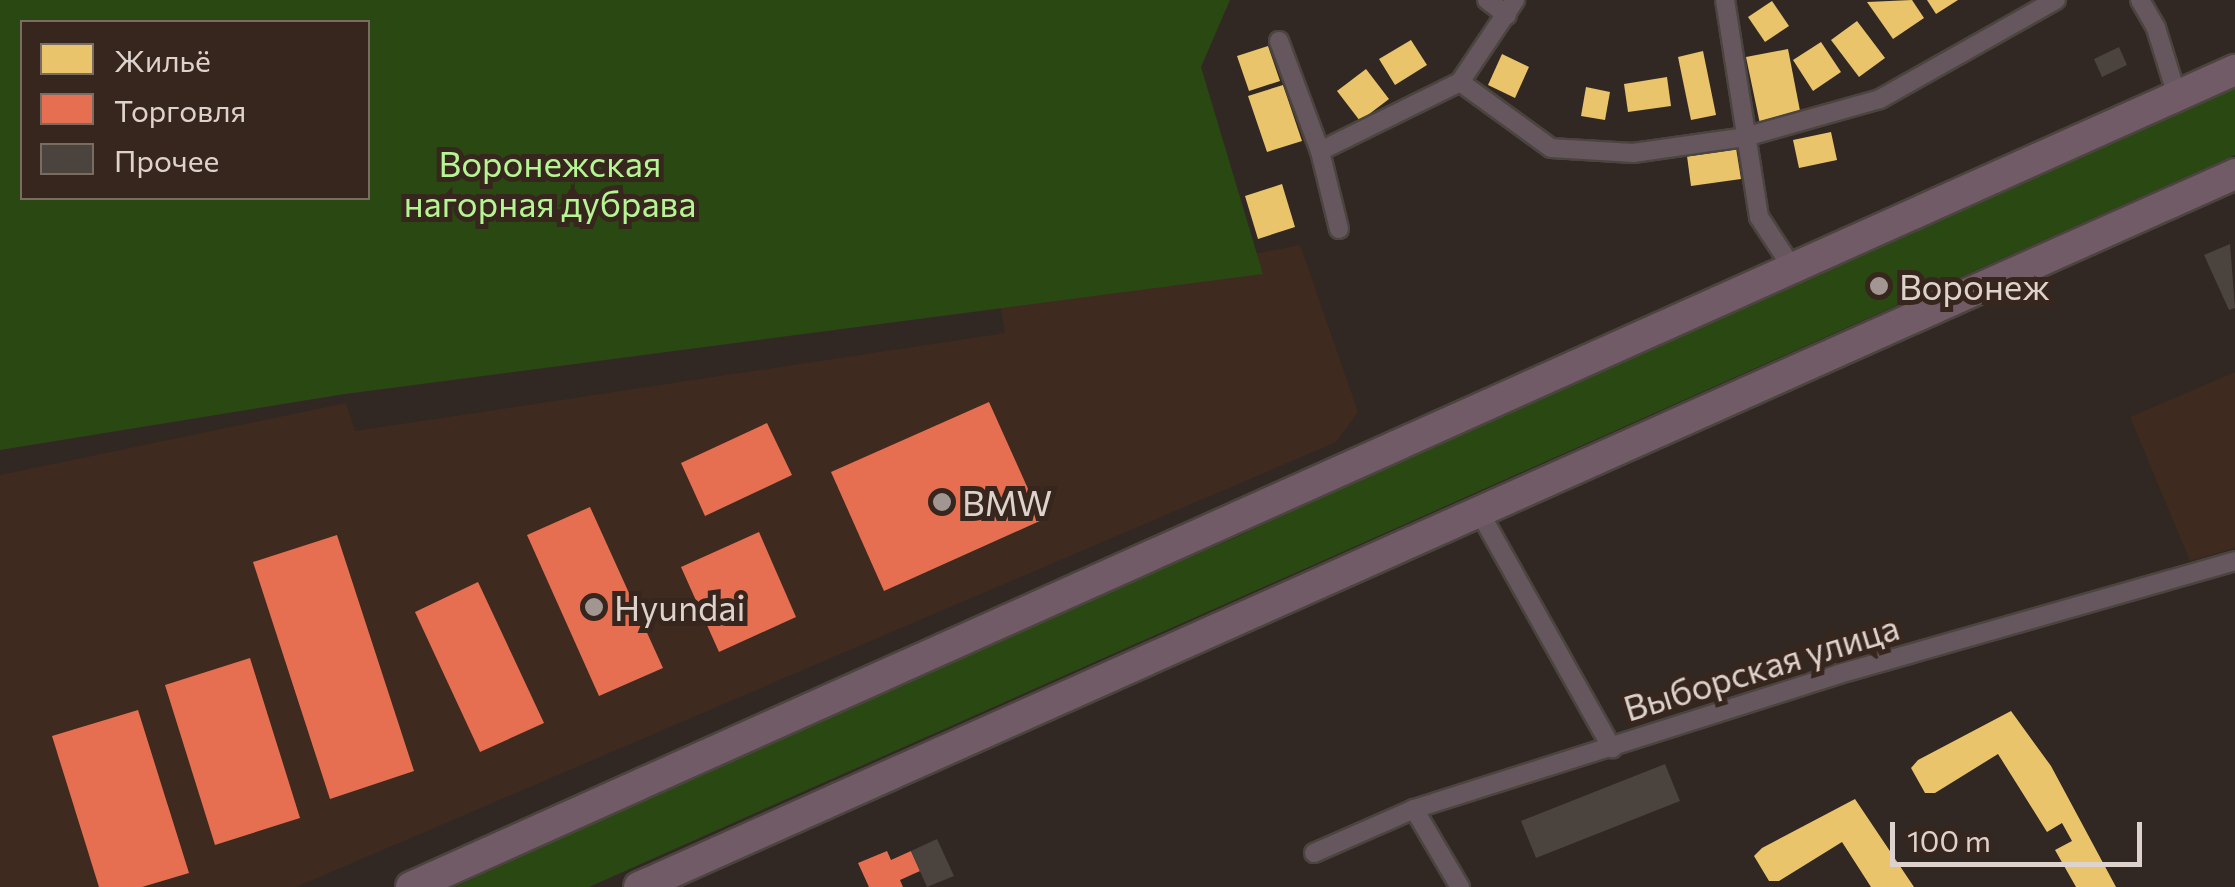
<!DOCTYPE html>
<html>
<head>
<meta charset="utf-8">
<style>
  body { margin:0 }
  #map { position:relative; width:2235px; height:887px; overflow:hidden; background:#312823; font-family:Commissioner,sans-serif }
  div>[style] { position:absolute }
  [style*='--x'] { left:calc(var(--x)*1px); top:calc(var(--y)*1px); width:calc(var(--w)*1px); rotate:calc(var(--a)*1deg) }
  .built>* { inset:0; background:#3e2a1f }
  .green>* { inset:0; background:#294812 }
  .homes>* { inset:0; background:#e9c46a }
  .shops>* { inset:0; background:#e76f51 }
  .building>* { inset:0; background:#4a433e }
  .roads { filter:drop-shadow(2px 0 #4c443f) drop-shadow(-2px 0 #4c443f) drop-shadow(0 2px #4c443f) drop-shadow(0 -2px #4c443f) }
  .street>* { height:18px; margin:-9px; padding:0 9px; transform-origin:9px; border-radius:9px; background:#66575f }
  .highway>* { height:30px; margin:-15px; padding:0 15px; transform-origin:15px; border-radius:15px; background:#715b66 }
  .dots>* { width:28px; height:28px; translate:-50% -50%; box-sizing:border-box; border:5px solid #37261d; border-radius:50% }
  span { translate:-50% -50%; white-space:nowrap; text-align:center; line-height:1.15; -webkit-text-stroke:10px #37261d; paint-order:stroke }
  .park-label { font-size:35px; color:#b5f593 }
  .poi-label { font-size:35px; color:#ded2cd }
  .left { translate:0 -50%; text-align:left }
  .street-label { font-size:35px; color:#ded2cd }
  .legend { position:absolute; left:20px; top:20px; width:350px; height:180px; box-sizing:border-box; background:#37261d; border:2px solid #7a6b63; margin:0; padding:12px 18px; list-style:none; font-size:30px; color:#ded2cd }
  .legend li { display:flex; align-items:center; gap:20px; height:50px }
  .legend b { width:50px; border:2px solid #7a6b63 }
  .scale { position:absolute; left:1890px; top:822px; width:252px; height:45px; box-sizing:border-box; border:5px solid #ded2cd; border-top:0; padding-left:12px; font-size:30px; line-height:35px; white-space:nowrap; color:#ded2cd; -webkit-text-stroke:8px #37261d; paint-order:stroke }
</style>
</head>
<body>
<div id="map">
  <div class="built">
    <i style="clip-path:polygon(1300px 245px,1358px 412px,1336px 442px,296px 887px,0 887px,0 475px,346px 403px,355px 431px,1005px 333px,1000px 304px)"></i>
    <i style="clip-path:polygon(2235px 372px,2235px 548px,2190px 561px,2130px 417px)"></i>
  </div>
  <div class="green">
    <i style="clip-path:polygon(evenodd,0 0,1230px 0,1201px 67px,1263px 274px,345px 394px,0 450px,0 0,368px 22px,368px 198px,22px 198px,22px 22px,368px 22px)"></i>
    <i style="clip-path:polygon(2235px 87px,2235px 155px,589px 887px,455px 887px,958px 655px,1237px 537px,1771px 287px)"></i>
  </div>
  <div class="homes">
    <i style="clip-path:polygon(1912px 0,1924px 18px,1893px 39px,1867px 2px)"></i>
    <i style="clip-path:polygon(1927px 0,1958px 0,1936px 14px)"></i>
    <i style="clip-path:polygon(1772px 1px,1789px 26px,1765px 42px,1748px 17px)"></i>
    <i style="clip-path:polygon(1857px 21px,1885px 58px,1859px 77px,1831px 40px)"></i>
    <i style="clip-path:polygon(1411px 40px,1427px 65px,1395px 85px,1379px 59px)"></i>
    <i style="clip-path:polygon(1821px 42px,1841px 72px,1813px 91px,1793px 60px)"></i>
    <i style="clip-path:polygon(1268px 46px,1280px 81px,1249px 91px,1237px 56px)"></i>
    <i style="clip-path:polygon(1788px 49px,1801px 116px,1760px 124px,1746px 57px)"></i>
    <i style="clip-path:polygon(1703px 51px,1716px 115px,1691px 120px,1678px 57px)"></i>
    <i style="clip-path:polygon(1502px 54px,1529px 67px,1515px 98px,1488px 85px)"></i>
    <i style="clip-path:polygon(1366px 69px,1389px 99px,1360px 121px,1337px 91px)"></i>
    <i style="clip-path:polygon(1667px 77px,1671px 106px,1628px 112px,1624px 84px)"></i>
    <i style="clip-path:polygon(1283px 85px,1302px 141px,1267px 152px,1248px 96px)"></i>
    <i style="clip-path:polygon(1586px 87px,1610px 92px,1605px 120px,1581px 116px)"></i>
    <i style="clip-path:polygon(1831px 132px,1837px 160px,1799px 168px,1793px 140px)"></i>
    <i style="clip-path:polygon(1736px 148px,1741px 179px,1691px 186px,1687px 156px)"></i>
    <i style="clip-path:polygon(1282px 184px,1295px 227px,1258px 239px,1245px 196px)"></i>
    <i style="clip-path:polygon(2011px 711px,2051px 766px,2116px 887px,2076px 887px,2055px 850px,2072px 841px,2062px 823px,2047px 832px,1998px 754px,1935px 793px,1925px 793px,1911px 768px,1918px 760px)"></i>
    <i style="clip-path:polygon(1855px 799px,1914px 887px,1871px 887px,1842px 842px,1779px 881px,1769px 881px,1754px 856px,1762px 848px)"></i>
  </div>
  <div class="shops">
    <i style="clip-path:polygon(989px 402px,1042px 520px,884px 591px,831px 472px)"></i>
    <i style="clip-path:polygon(767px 423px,792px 475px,705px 516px,681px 463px)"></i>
    <i style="clip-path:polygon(590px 507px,663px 668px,599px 696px,527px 535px)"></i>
    <i style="clip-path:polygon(759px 532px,796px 617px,719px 652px,681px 567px)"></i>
    <i style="clip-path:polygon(337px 535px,414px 771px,330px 799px,253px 562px)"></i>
    <i style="clip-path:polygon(478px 582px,544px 723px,480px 752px,415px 612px)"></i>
    <i style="clip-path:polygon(250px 658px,300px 818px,215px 845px,165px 685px)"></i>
    <i style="clip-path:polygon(138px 710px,189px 873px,142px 887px,99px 887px,52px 736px)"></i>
    <i style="clip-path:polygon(887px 851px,891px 860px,911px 851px,920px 871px,900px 880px,903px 887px,869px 887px,858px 863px)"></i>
  </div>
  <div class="building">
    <i style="clip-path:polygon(2119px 47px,2127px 65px,2102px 77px,2094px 59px)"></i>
    <i style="clip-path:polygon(2230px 244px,2235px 308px,2229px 310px,2204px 255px)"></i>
    <i style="clip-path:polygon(1665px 764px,1680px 801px,1536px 858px,1521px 821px)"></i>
    <i style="clip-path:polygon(937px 839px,954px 876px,927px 887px,911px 851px)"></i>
  </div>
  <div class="roads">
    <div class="street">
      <i style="--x:1487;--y:0;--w:25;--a:37"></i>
      <i style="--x:1725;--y:0;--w:220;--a:81.1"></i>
      <i style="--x:1759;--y:217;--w:62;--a:56.8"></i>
      <i style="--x:2140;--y:0;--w:32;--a:60"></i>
      <i style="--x:2156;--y:28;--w:71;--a:72.8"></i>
      <i style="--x:1279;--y:41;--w:117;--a:69.6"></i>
      <i style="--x:1460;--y:82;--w:112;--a:36"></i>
      <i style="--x:1551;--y:148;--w:82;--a:3.5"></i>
      <i style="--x:1633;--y:153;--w:113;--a:-8.1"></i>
      <i style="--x:1745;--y:137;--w:140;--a:-15.7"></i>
      <i style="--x:1880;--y:99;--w:202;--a:-29.4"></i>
      <i style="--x:1339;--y:229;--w:80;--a:-103.7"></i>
      <i style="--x:1320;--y:151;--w:156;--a:-26.2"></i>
      <i style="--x:1460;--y:82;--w:99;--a:-56.1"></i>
      <i style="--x:1480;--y:513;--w:270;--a:60.7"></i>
      <i style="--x:1414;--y:809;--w:91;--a:59.5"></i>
      <i style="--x:1314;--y:853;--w:109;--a:-23.7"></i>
      <i style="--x:1414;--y:809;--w:446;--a:-17.6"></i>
      <i style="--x:1839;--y:674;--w:412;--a:-15.9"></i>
    </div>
    <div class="highway">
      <i style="--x:411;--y:887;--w:1999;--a:-24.13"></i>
      <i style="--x:639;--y:887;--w:1748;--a:-24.07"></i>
    </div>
  </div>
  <div class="dots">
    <i style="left:1879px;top:286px;background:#a19692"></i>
    <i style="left:942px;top:502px;background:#a19692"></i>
    <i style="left:594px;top:607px;background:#a19692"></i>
  </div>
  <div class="park-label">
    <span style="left:550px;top:183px">Воронежская<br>нагорная дубрава</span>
  </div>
  <div class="poi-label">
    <span class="left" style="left:1899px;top:286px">Воронеж</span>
    <span class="left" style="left:962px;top:502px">BMW</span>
    <span class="left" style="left:614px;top:607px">Hyundai</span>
  </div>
  <div class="street-label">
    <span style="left:1761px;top:667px;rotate:-17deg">Выборская улица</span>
  </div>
  <ul class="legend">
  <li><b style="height:28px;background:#e9c46a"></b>Жильё</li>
  <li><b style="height:28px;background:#e76f51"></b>Торговля</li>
  <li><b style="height:28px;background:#4a433e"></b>Прочее</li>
  </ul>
  <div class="scale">100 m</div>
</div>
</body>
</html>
